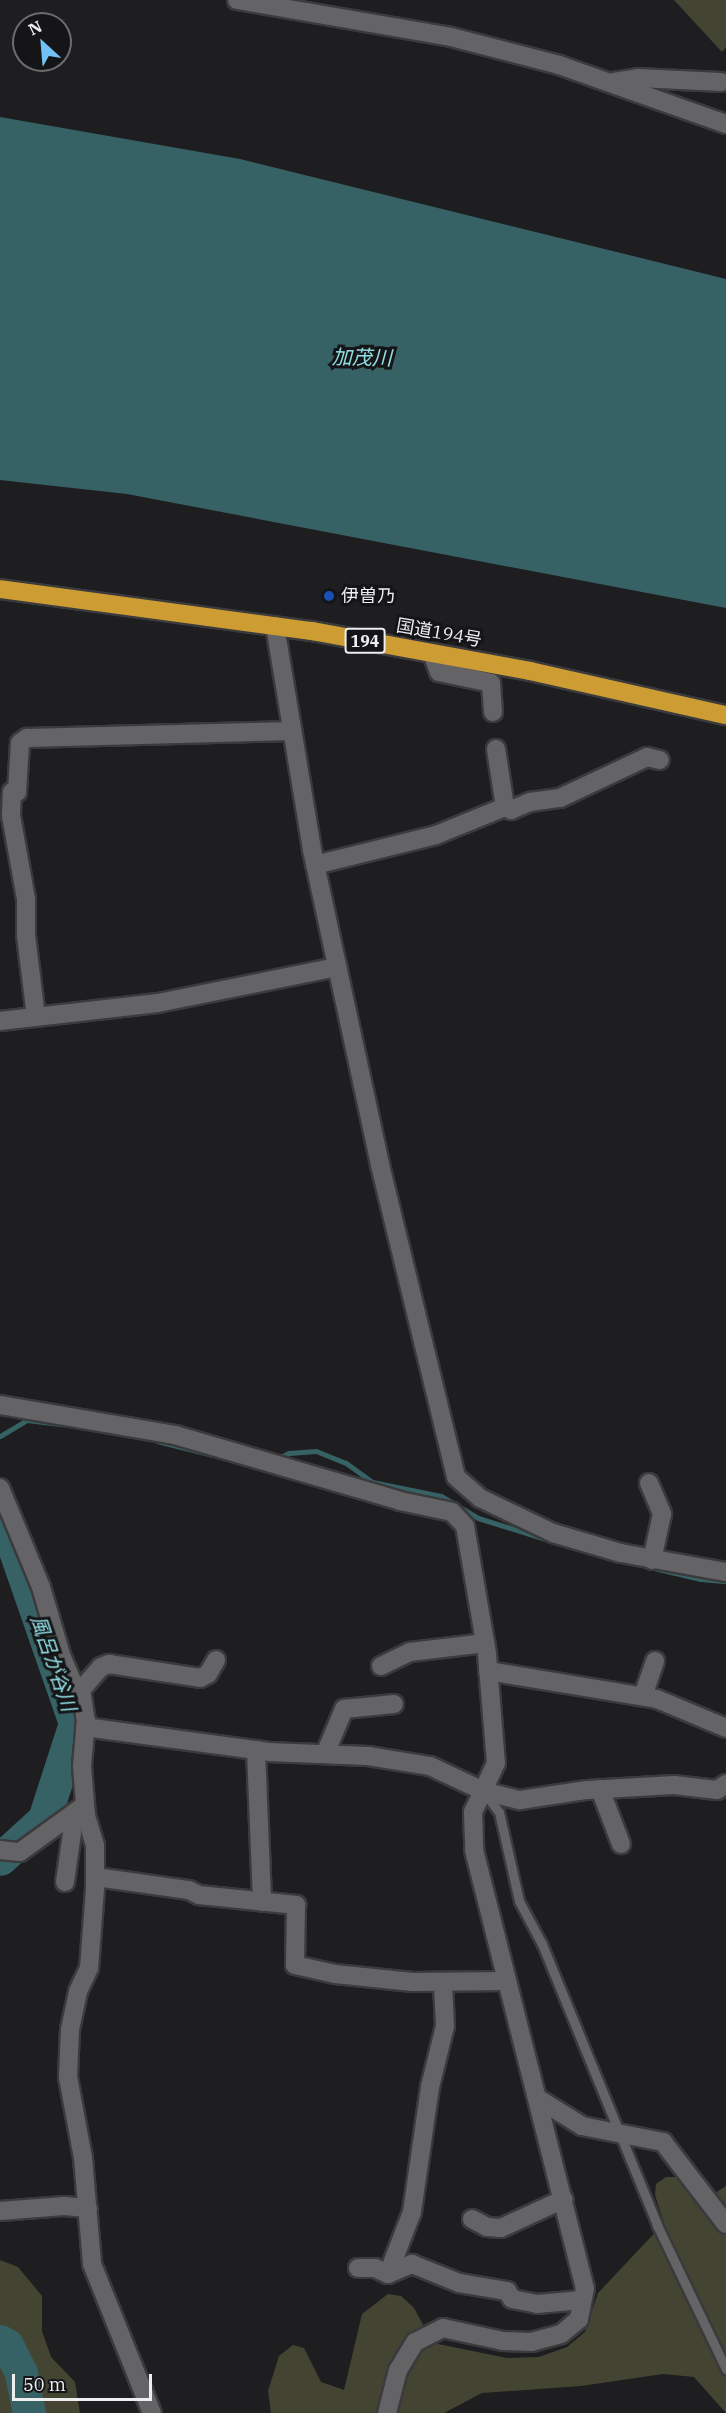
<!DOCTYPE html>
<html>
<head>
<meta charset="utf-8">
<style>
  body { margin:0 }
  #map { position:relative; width:726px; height:2413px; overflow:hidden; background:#1e1e21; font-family:"IBM Plex Serif","Noto Sans JP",serif }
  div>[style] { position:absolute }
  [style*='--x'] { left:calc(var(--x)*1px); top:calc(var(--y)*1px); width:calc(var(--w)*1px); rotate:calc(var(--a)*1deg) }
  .green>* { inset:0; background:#434532 }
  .water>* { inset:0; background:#376265 }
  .stream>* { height:5px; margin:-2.5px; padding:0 2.5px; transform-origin:2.5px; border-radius:2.5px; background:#376265 }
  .river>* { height:33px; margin:-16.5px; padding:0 16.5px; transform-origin:16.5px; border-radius:16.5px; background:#376265 }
  .roads { filter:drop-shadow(2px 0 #3b3a3c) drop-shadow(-2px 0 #3b3a3c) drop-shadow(0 2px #3b3a3c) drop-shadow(0 -2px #3b3a3c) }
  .lane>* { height:9px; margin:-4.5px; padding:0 4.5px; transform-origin:4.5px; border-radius:4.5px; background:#646467 }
  .street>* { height:18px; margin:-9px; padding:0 9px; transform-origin:9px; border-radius:9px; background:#646467 }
  .highway>* { height:18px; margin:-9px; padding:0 9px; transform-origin:9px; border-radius:9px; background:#cd9c33 }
  .dots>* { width:16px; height:16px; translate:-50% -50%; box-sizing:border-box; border:3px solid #151517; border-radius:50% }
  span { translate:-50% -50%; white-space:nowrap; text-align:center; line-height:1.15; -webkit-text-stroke:6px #151517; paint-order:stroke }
  .shield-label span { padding:2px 4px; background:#151517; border:2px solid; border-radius:4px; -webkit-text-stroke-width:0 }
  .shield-label { font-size:16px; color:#eeedef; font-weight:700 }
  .poi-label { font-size:18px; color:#eeedef }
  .left { translate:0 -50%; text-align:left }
  .street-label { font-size:18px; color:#eeedef }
  .water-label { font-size:20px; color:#91e0e6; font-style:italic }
  .north { position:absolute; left:12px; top:12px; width:60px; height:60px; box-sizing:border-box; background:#151517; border:2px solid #6c6b6d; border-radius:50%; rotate:334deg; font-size:16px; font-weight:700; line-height:24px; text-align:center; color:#eeedef }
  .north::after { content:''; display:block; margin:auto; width:21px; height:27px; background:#72c1f5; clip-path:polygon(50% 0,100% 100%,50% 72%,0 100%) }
  .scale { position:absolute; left:12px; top:2374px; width:140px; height:27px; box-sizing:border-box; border:3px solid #eeedef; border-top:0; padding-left:8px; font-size:18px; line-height:21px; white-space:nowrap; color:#eeedef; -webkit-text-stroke:4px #151517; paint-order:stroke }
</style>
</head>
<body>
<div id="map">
  <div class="green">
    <i style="clip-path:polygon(674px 0,726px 0,726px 47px,722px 52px)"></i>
    <i style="clip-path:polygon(666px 2177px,680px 2177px,696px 2205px,726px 2186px,726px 2413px,694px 2377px,663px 2374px,581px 2386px,482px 2393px,444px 2413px,271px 2413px,268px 2391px,279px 2356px,293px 2345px,304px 2348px,321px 2382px,344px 2390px,362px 2314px,388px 2294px,401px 2296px,414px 2308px,433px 2343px,507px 2358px,539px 2357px,567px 2347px,585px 2332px,598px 2293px,664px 2223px,655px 2195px,656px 2184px)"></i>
    <i style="clip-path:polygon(0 2260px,18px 2267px,42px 2296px,42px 2331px,51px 2357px,75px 2382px,80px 2413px,0 2413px)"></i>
  </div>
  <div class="water">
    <i style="clip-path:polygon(0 117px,240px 159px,726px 279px,726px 608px,127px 494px,0 480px)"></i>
  </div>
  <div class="stream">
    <i style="--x:0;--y:1436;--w:31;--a:-31"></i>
    <i style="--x:27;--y:1420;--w:35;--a:7"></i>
    <i style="--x:157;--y:1441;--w:107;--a:14"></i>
    <i style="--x:277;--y:1459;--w:13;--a:-27"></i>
    <i style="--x:289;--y:1453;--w:27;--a:-4"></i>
    <i style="--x:316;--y:1451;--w:32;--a:22"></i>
    <i style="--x:346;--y:1463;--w:32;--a:36"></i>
    <i style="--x:372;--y:1482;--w:70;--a:11.5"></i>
    <i style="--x:441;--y:1496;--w:43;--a:30.7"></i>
    <i style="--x:478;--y:1518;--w:90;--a:17.4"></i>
    <i style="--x:654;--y:1568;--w:48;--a:13.2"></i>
    <i style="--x:701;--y:1579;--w:25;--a:5"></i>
  </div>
  <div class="river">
    <i style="--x:0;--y:1520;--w:31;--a:63"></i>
    <i style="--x:14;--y:1548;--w:185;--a:70.8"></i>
    <i style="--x:75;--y:1723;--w:101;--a:107.9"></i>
    <i style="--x:44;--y:1819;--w:59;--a:137.7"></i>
    <i style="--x:0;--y:2341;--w:8;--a:30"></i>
    <i style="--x:7;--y:2345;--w:31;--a:63"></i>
    <i style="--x:21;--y:2373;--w:41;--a:78.7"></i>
  </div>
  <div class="roads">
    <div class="lane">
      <i style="--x:486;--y:1795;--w:21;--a:53"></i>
      <i style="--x:499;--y:1812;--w:91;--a:77.3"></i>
      <i style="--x:519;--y:1901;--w:49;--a:61.9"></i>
      <i style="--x:542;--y:1944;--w:304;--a:67.7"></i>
      <i style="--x:657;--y:2225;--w:160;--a:64.4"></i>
    </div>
    <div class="street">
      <i style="--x:237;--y:0;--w:217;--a:9.8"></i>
      <i style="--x:451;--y:37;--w:112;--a:14.5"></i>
      <i style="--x:559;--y:65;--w:177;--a:19.5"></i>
      <i style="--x:614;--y:82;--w:24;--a:-9"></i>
      <i style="--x:638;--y:78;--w:83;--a:2.8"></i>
      <i style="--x:275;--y:626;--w:227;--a:80.6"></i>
      <i style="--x:312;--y:850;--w:322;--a:77.8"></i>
      <i style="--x:380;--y:1165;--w:321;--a:76.3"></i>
      <i style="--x:456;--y:1477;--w:32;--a:41"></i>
      <i style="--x:480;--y:1498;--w:81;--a:25.6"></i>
      <i style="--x:553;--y:1533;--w:71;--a:16.4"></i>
      <i style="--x:621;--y:1553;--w:107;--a:10.3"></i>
      <i style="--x:432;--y:653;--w:20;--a:70"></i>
      <i style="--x:439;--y:672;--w:53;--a:11.9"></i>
      <i style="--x:491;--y:683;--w:29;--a:86"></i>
      <i style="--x:496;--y:749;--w:59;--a:81.2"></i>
      <i style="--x:505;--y:807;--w:7;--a:27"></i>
      <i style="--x:511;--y:810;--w:21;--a:-23"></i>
      <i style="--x:530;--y:802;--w:30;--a:-8"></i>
      <i style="--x:560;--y:798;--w:96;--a:-25.2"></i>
      <i style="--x:647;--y:757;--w:13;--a:13"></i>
      <i style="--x:315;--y:865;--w:125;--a:-13.9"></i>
      <i style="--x:436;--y:835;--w:74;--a:-22.1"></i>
      <i style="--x:36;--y:1017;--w:83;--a:-97"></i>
      <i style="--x:26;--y:935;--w:36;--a:-90"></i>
      <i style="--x:26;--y:899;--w:84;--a:-100.2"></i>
      <i style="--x:11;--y:816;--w:24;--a:-88"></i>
      <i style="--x:12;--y:792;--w:5;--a:0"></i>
      <i style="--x:17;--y:792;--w:49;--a:-86.5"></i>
      <i style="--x:20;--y:743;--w:9;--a:-36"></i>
      <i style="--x:27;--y:738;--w:265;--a:-1.5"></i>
      <i style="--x:0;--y:1021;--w:159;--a:-6.5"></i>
      <i style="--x:158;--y:1003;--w:183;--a:-11.4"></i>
      <i style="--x:0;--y:1405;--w:178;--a:9.7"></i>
      <i style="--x:175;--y:1435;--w:234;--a:16.3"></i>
      <i style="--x:400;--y:1501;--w:53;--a:11.9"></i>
      <i style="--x:452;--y:1512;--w:19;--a:47"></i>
      <i style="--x:465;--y:1526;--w:130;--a:80.2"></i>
      <i style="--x:487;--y:1654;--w:109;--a:85.3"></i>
      <i style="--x:496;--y:1763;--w:54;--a:115.1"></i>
      <i style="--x:473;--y:1812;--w:38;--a:88"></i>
      <i style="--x:474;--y:1850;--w:452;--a:75.8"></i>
      <i style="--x:585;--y:2288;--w:32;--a:101"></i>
      <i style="--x:579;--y:2319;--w:23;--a:140"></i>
      <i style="--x:561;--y:2334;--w:30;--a:165"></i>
      <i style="--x:532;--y:2342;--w:29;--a:-178"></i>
      <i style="--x:503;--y:2341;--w:61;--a:-167.8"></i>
      <i style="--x:443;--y:2328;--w:31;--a:153"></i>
      <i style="--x:415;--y:2342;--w:33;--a:121"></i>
      <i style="--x:398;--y:2370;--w:44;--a:104.3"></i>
      <i style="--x:649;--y:1483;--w:34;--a:67"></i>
      <i style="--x:662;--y:1514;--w:47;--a:102.3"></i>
      <i style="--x:0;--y:1488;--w:107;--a:67.5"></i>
      <i style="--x:41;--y:1587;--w:71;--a:73.6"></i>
      <i style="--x:61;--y:1655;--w:34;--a:67"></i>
      <i style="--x:74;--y:1686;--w:8;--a:30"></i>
      <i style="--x:81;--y:1690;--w:30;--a:81"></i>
      <i style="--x:86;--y:1720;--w:46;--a:95"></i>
      <i style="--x:82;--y:1766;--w:50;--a:85.4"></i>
      <i style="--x:86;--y:1816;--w:31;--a:73"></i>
      <i style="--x:95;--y:1846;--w:43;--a:90"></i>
      <i style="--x:95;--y:1889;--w:79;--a:94.3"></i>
      <i style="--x:89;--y:1968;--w:26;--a:115"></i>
      <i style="--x:78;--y:1992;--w:38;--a:102"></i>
      <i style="--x:70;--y:2029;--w:48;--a:92.4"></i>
      <i style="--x:68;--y:2077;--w:82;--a:79.5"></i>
      <i style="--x:83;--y:2158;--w:106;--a:85.1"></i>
      <i style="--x:92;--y:2264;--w:161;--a:68.1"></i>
      <i style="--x:381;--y:1666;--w:32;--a:-26"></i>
      <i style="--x:410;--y:1652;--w:76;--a:-6.8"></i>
      <i style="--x:488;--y:1671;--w:171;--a:9.4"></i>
      <i style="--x:657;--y:1699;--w:75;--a:22.8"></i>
      <i style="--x:81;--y:1690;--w:30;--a:-49"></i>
      <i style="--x:101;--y:1667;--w:9;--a:-21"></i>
      <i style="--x:109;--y:1664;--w:92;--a:8.7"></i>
      <i style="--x:200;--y:1678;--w:9;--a:-27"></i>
      <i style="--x:208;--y:1674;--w:16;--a:-60"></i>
      <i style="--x:643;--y:1696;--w:37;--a:-71"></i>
      <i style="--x:85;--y:1727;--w:186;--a:7.7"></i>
      <i style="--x:269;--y:1752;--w:99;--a:2.3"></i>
      <i style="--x:368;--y:1756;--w:63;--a:9.2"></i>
      <i style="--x:430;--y:1766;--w:59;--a:25.3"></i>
      <i style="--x:483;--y:1791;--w:38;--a:14"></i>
      <i style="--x:520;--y:1800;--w:68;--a:-8.5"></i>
      <i style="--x:587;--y:1790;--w:87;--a:-3.3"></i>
      <i style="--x:674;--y:1785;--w:43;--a:6.6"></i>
      <i style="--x:717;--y:1790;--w:11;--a:-34"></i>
      <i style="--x:256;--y:1750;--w:152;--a:87.7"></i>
      <i style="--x:325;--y:1754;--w:49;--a:-67.1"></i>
      <i style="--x:344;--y:1709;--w:50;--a:-5.7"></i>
      <i style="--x:600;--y:1789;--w:59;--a:69.1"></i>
      <i style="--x:0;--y:1850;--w:20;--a:6"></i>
      <i style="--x:20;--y:1852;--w:80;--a:-35.9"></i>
      <i style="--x:96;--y:1877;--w:94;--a:8"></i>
      <i style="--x:189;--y:1890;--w:11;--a:27"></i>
      <i style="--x:199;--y:1895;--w:98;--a:5.9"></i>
      <i style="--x:296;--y:1905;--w:60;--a:91"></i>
      <i style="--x:295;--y:1965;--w:41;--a:12.7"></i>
      <i style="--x:335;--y:1974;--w:78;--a:5.9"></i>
      <i style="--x:413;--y:1982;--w:94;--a:-0.6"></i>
      <i style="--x:65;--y:1882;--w:49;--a:-81.9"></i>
      <i style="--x:72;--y:1833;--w:17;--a:-97"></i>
      <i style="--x:537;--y:2098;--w:53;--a:31.9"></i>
      <i style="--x:582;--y:2126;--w:83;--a:11.2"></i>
      <i style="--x:663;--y:2142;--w:103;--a:52.5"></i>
      <i style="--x:0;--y:2211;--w:64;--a:-4.5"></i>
      <i style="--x:64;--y:2206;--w:24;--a:5"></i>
      <i style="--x:472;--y:2219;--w:17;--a:28"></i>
      <i style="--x:487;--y:2227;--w:14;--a:4"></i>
      <i style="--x:501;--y:2228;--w:69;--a:-24.7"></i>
      <i style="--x:358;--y:2268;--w:17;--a:0"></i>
      <i style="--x:375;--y:2268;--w:14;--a:25"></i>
      <i style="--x:388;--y:2274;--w:26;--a:-23"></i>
      <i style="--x:412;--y:2264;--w:51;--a:22"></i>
      <i style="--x:459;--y:2283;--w:49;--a:9.5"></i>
      <i style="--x:507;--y:2291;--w:9;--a:58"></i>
      <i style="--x:512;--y:2299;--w:25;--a:11"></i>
      <i style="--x:537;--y:2304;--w:45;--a:-5.1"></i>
      <i style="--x:388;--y:2274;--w:66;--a:-68.8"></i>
      <i style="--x:412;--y:2212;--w:126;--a:-81.8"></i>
      <i style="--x:430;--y:2087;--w:63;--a:-76.2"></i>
      <i style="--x:445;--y:2026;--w:42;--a:-92.7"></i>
    </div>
    <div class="highway">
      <i style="--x:0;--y:589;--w:315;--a:7.7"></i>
      <i style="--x:312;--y:631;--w:222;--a:10.4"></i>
      <i style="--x:530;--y:671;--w:201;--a:12.7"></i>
    </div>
  </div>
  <div class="dots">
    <i style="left:329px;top:596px;background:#1a4fb4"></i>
  </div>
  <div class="shield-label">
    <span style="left:365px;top:641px">194</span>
  </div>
  <div class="poi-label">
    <span class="left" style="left:341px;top:596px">伊曽乃</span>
  </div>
  <div class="street-label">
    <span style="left:439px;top:633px;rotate:10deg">国道194号</span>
  </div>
  <div class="water-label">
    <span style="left:362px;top:357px;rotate:1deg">加茂川</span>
    <span style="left:54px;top:1663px;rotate:71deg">風呂が谷川</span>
  </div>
  <div class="north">N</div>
  <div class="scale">50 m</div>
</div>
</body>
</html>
